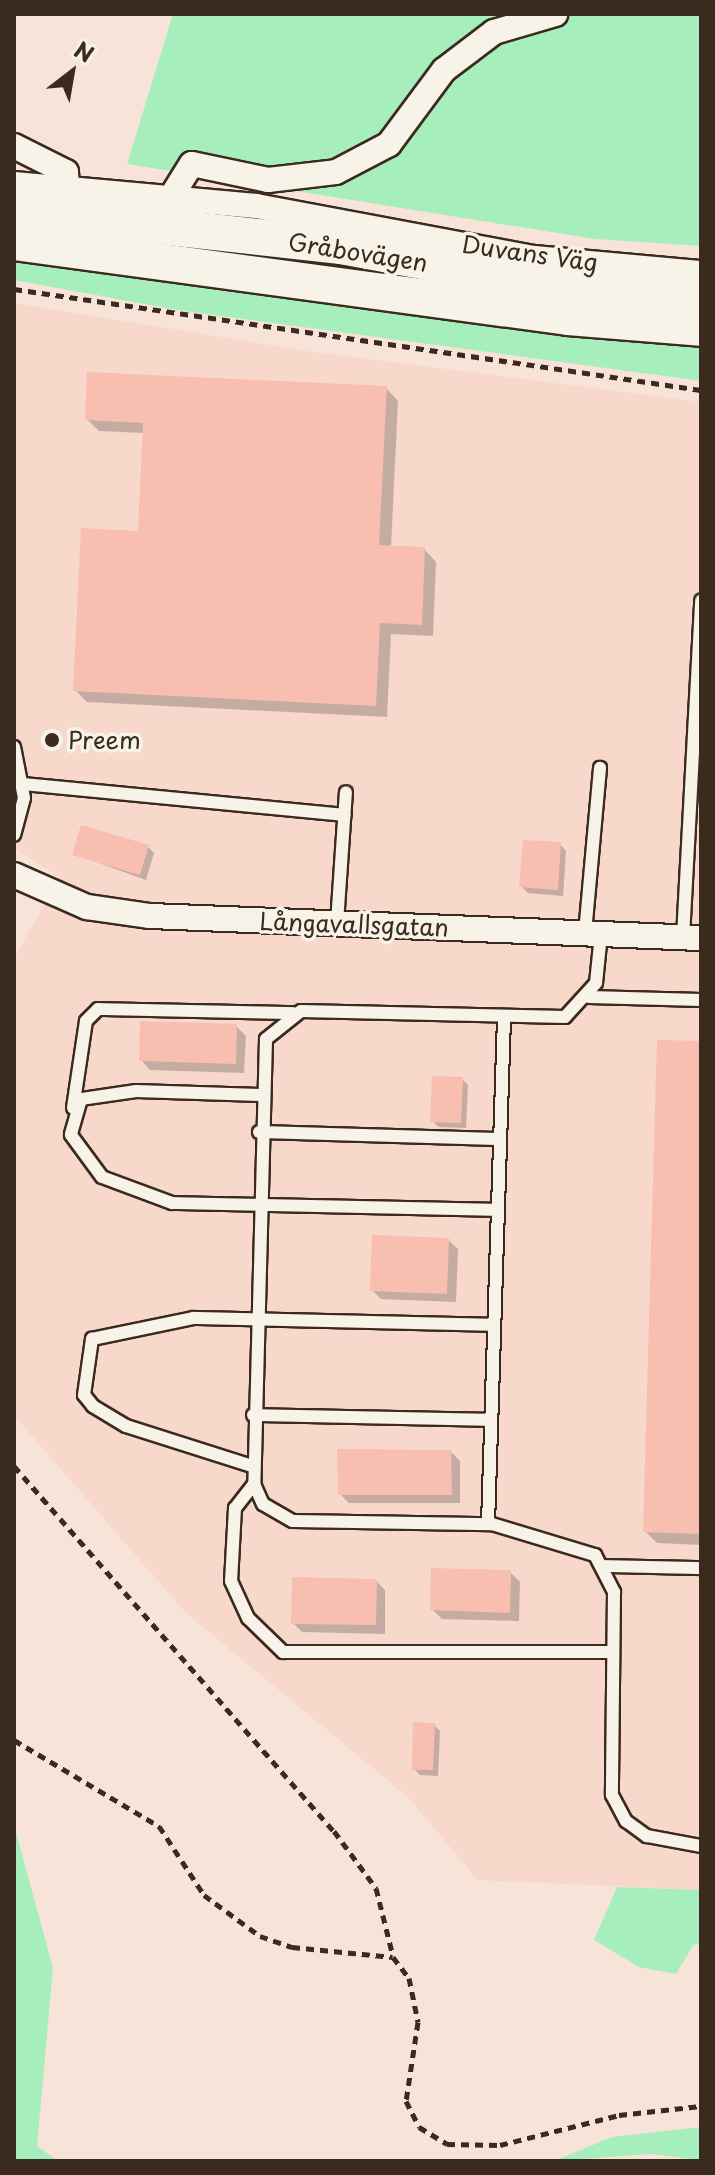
<!DOCTYPE html>
<html>
<head>
<meta charset="utf-8">
<style>
  body { margin:0 }
  #map { position:relative; width:715px; height:2175px; overflow:hidden; background:#f7e3d7; font-family:"Playpen Sans",sans-serif }
  div>[style] { position:absolute }
  [style*='--x'] { left:calc(var(--x)*1px); top:calc(var(--y)*1px); width:calc(var(--w)*1px); rotate:calc(var(--a)*1deg) }
  .built>* { inset:0; background:#f7d8cb }
  .green>* { inset:0; background:#a6efbd }
  .shadow>* { inset:0; background:#0003 }
  .building>* { inset:0; background:#f8beaf }
  .path>* { height:5px; margin-top:-2.5px; transform-origin:0; background:repeating-linear-gradient(90deg,#3b2a1e 0 8px,transparent 0 14px) }
  .roads { filter:drop-shadow(2px 0 #3b2a1e) drop-shadow(-2px 0 #3b2a1e) drop-shadow(0 2px #3b2a1e) drop-shadow(0 -2px #3b2a1e) }
  .lane>* { height:12px; margin:-6px; padding:0 6px; transform-origin:6px; border-radius:6px; background:#f7f3e8 }
  .street>* { height:24px; margin:-12px; padding:0 12px; transform-origin:12px; border-radius:12px; background:#f7f3e8 }
  .secondary>* { height:36px; margin:-18px; padding:0 18px; transform-origin:18px; border-radius:18px; background:#f7f3e8 }
  .dots>* { width:22px; height:22px; translate:-50% -50%; box-sizing:border-box; border:4px solid #f7f3e8; border-radius:50% }
  span { translate:-50% -50%; white-space:nowrap; text-align:center; line-height:1.15; -webkit-text-stroke:7px #f7f3e8; paint-order:stroke }
  .street-label { font-size:24px; color:#3b2a1e }
  .poi-label { font-size:24px; color:#3b2a1e }
  .left { translate:0 -50%; text-align:left }
  .frame { position:absolute; inset:0; border:16px solid #3b2a1e; pointer-events:none }
  .north { position:absolute; left:32px; top:32px; width:80px; height:80px; -webkit-text-stroke:6px #f7f3e8; paint-order:stroke; rotate:31deg; font-size:22px; font-weight:700; line-height:32px; text-align:center; color:#3b2a1e }
  .north::after { content:''; display:block; margin:auto; width:28px; height:36px; background:#3b2a1e; clip-path:polygon(50% 0,100% 100%,50% 72%,0 100%) }
</style>
</head>
<body>
<div id="map">
  <div class="built">
    <i style="clip-path:polygon(14px 303px,306px 351px,701px 402px,701px 1890px,478px 1880px,408px 1797px,185px 1612px,14px 1415px,14px 959px,59px 878px,14px 847px)"></i>
  </div>
  <div class="green">
    <i style="clip-path:polygon(173px 14px,701px 14px,701px 246px,595px 239px,127px 164px)"></i>
    <i style="clip-path:polygon(14px 259px,701px 347px,701px 381px,177px 310px,14px 280px)"></i>
    <i style="clip-path:polygon(14px 1825px,53px 1968px,37px 2146px,58px 2161px,14px 2161px)"></i>
    <i style="clip-path:polygon(617px 1887px,701px 1890px,701px 1945px,694px 1944px,676px 1974px,639px 1967px,594px 1940px)"></i>
    <i style="clip-path:polygon(701px 2127px,701px 2160px,651px 2154px,554px 2161px,612px 2137px)"></i>
  </div>
  <div class="shadow">
    <i style="clip-path:polygon(386px 388px,398px 401px,391px 548px,424px 549px,436px 562px,433px 636px,391px 634px,387px 717px,87px 702px,75px 690px,139px 533px,144px 433px,99px 431px,87px 419px)"></i>
    <i style="clip-path:polygon(560px 844px,566px 851px,563px 896px,528px 893px,522px 887px)"></i>
    <i style="clip-path:polygon(148px 847px,154px 853px,146px 880px,74px 854px)"></i>
    <i style="clip-path:polygon(236px 1026px,246px 1036px,244px 1073px,150px 1070px,141px 1060px)"></i>
    <i style="clip-path:polygon(701px 1043px,701px 1545px,657px 1543px,645px 1531px)"></i>
    <i style="clip-path:polygon(462px 1079px,468px 1085px,466px 1128px,439px 1127px,432px 1121px)"></i>
    <i style="clip-path:polygon(448px 1240px,458px 1249px,456px 1302px,381px 1299px,372px 1290px)"></i>
    <i style="clip-path:polygon(451px 1452px,460px 1461px,460px 1503px,349px 1503px,340px 1494px)"></i>
    <i style="clip-path:polygon(510px 1572px,520px 1582px,519px 1621px,442px 1619px,432px 1609px)"></i>
    <i style="clip-path:polygon(376px 1581px,385px 1590px,385px 1634px,302px 1632px,293px 1623px)"></i>
    <i style="clip-path:polygon(434px 1725px,440px 1731px,438px 1776px,420px 1775px,414px 1769px)"></i>
  </div>
  <div class="building">
    <i style="clip-path:polygon(87px 372px,387px 386px,379px 545px,425px 547px,422px 625px,380px 623px,376px 706px,73px 691px,81px 528px,138px 531px,143px 423px,85px 420px)"></i>
    <i style="clip-path:polygon(81px 825px,149px 845px,140px 875px,72px 855px)"></i>
    <i style="clip-path:polygon(523px 840px,561px 842px,558px 890px,519px 887px)"></i>
    <i style="clip-path:polygon(140px 1021px,237px 1024px,236px 1064px,139px 1061px)"></i>
    <i style="clip-path:polygon(657px 1040px,701px 1041px,701px 1534px,643px 1532px)"></i>
    <i style="clip-path:polygon(432px 1076px,463px 1077px,461px 1123px,430px 1122px)"></i>
    <i style="clip-path:polygon(372px 1235px,449px 1238px,447px 1294px,370px 1291px)"></i>
    <i style="clip-path:polygon(337px 1449px,451px 1450px,452px 1495px,338px 1495px)"></i>
    <i style="clip-path:polygon(431px 1568px,511px 1570px,510px 1613px,430px 1610px)"></i>
    <i style="clip-path:polygon(292px 1577px,377px 1579px,376px 1625px,291px 1624px)"></i>
    <i style="clip-path:polygon(413px 1722px,435px 1723px,433px 1770px,412px 1770px)"></i>
  </div>
  <div class="path">
    <i style="--x:14;--y:289;--w:694;--a:8.36"></i>
    <i style="--x:14;--y:1466;--w:485;--a:48.8"></i>
    <i style="--x:334;--y:1831;--w:71;--a:53.6"></i>
    <i style="--x:376;--y:1888;--w:70;--a:76"></i>
    <i style="--x:14;--y:1740;--w:169;--a:30.7"></i>
    <i style="--x:159;--y:1826;--w:82;--a:56.9"></i>
    <i style="--x:204;--y:1895;--w:69;--a:36.2"></i>
    <i style="--x:260;--y:1936;--w:34;--a:19"></i>
    <i style="--x:292;--y:1947;--w:101;--a:5.7"></i>
    <i style="--x:393;--y:1957;--w:26;--a:53"></i>
    <i style="--x:409;--y:1978;--w:45;--a:78.4"></i>
    <i style="--x:418;--y:2022;--w:80;--a:98.6"></i>
    <i style="--x:406;--y:2101;--w:29;--a:63"></i>
    <i style="--x:419;--y:2127;--w:33;--a:31"></i>
    <i style="--x:447;--y:2144;--w:53;--a:1.1"></i>
    <i style="--x:500;--y:2145;--w:123;--a:-14.1"></i>
    <i style="--x:619;--y:2115;--w:82;--a:-6.3"></i>
  </div>
  <div class="roads">
    <div class="lane">
      <i style="--x:14;--y:747;--w:52;--a:78.9"></i>
      <i style="--x:24;--y:798;--w:38;--a:105"></i>
      <i style="--x:24;--y:784;--w:322;--a:5.5"></i>
      <i style="--x:337;--y:923;--w:131;--a:-86.1"></i>
      <i style="--x:585;--y:933;--w:166;--a:-84.8"></i>
      <i style="--x:601;--y:934;--w:49;--a:95.8"></i>
      <i style="--x:596;--y:983;--w:46;--a:132.4"></i>
      <i style="--x:565;--y:1017;--w:264;--a:-178.7"></i>
      <i style="--x:301;--y:1011;--w:45;--a:141.3"></i>
      <i style="--x:266;--y:1039;--w:445;--a:91.5"></i>
      <i style="--x:254;--y:1484;--w:22;--a:66"></i>
      <i style="--x:263;--y:1504;--w:34;--a:30"></i>
      <i style="--x:293;--y:1521;--w:199;--a:0.9"></i>
      <i style="--x:492;--y:1524;--w:108;--a:16.8"></i>
      <i style="--x:595;--y:1555;--w:42;--a:62.8"></i>
      <i style="--x:614;--y:1592;--w:203;--a:90.6"></i>
      <i style="--x:612;--y:1795;--w:30;--a:62"></i>
      <i style="--x:626;--y:1821;--w:26;--a:36"></i>
      <i style="--x:647;--y:1836;--w:55;--a:10.5"></i>
      <i style="--x:683;--y:937;--w:337;--a:-86.9"></i>
      <i style="--x:589;--y:997;--w:112;--a:1.5"></i>
      <i style="--x:260;--y:1095;--w:124;--a:-178.2"></i>
      <i style="--x:136;--y:1091;--w:56;--a:171.7"></i>
      <i style="--x:81;--y:1099;--w:37;--a:106"></i>
      <i style="--x:71;--y:1135;--w:52;--a:53.6"></i>
      <i style="--x:102;--y:1177;--w:75;--a:20.4"></i>
      <i style="--x:172;--y:1203;--w:325;--a:1.2"></i>
      <i style="--x:73;--y:1108;--w:88;--a:-81.5"></i>
      <i style="--x:86;--y:1021;--w:17;--a:-45"></i>
      <i style="--x:98;--y:1009;--w:195;--a:1.2"></i>
      <i style="--x:259;--y:1132;--w:240;--a:1.7"></i>
      <i style="--x:253;--y:1415;--w:238;--a:1.2"></i>
      <i style="--x:252;--y:1466;--w:132;--a:-162.4"></i>
      <i style="--x:126;--y:1426;--w:39;--a:-149"></i>
      <i style="--x:93;--y:1406;--w:14;--a:-129"></i>
      <i style="--x:84;--y:1395;--w:57;--a:-81.9"></i>
      <i style="--x:92;--y:1339;--w:103;--a:-11.7"></i>
      <i style="--x:193;--y:1318;--w:301;--a:1.3"></i>
      <i style="--x:254;--y:1484;--w:31;--a:128"></i>
      <i style="--x:235;--y:1508;--w:73;--a:93.1"></i>
      <i style="--x:231;--y:1581;--w:41;--a:65.3"></i>
      <i style="--x:248;--y:1618;--w:49;--a:44.2"></i>
      <i style="--x:283;--y:1652;--w:329;--a:0"></i>
      <i style="--x:488;--y:1524;--w:507;--a:-88.19"></i>
      <i style="--x:605;--y:1566;--w:96;--a:1.2"></i>
    </div>
    <div class="street">
      <i style="--x:14;--y:146;--w:58;--a:26.6"></i>
      <i style="--x:66;--y:172;--w:15;--a:86"></i>
      <i style="--x:14;--y:184;--w:243;--a:5.2"></i>
      <i style="--x:256;--y:206;--w:284;--a:10.6"></i>
      <i style="--x:535;--y:258;--w:167;--a:5.2"></i>
      <i style="--x:171;--y:197;--w:39;--a:-58"></i>
      <i style="--x:192;--y:164;--w:78;--a:11.9"></i>
      <i style="--x:268;--y:180;--w:68;--a:-6.7"></i>
      <i style="--x:336;--y:172;--w:60;--a:-27.8"></i>
      <i style="--x:389;--y:144;--w:92;--a:-53.4"></i>
      <i style="--x:444;--y:70;--w:63;--a:-37.2"></i>
      <i style="--x:494;--y:32;--w:64;--a:-16.4"></i>
      <i style="--x:14;--y:875;--w:80;--a:23.7"></i>
      <i style="--x:87;--y:907;--w:64;--a:8.1"></i>
      <i style="--x:150;--y:916;--w:551;--a:2.29"></i>
    </div>
    <div class="secondary">
      <i style="--x:14;--y:210;--w:329;--a:6.3"></i>
      <i style="--x:341;--y:246;--w:186;--a:10.5"></i>
      <i style="--x:524;--y:280;--w:178;--a:4.8"></i>
      <i style="--x:14;--y:242;--w:559;--a:7.71"></i>
      <i style="--x:568;--y:317;--w:133;--a:4.7"></i>
    </div>
  </div>
  <div class="dots">
    <i style="left:52px;top:740px;background:#3b2a1e"></i>
  </div>
  <div class="street-label">
    <span style="left:358px;top:252px;rotate:9deg">Gråbovägen</span>
    <span style="left:530px;top:253px;rotate:8deg">Duvans Väg</span>
    <span style="left:354px;top:924px;rotate:2deg">Långavallsgatan</span>
  </div>
  <div class="poi-label">
    <span class="left" style="left:68px;top:740px">Preem</span>
  </div>
  <div class="frame"></div>
  <div class="north">N</div>
</div>
</body>
</html>
